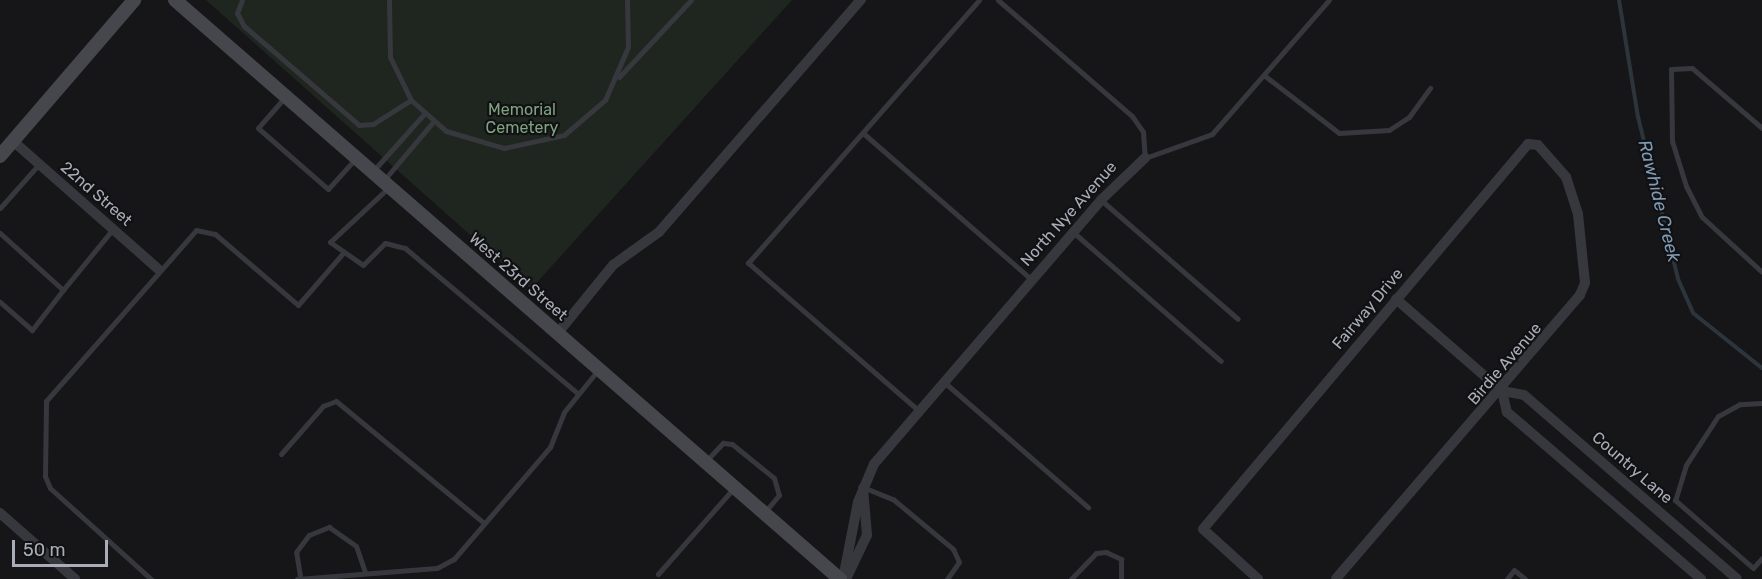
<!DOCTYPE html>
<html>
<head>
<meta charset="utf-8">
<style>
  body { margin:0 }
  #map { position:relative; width:1762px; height:579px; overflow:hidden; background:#161618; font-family:Rubik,sans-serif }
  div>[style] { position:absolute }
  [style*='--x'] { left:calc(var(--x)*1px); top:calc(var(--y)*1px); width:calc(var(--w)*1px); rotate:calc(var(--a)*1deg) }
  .green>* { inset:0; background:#1e261f }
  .stream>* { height:4px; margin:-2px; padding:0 2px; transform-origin:2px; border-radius:2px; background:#2c353c }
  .lane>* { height:5px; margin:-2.5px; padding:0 2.5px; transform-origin:2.5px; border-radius:2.5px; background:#37383d }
  .street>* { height:10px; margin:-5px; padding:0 5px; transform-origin:5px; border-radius:5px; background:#37383d }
  .secondary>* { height:14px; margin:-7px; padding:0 7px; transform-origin:7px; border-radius:7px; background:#45474d }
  span { translate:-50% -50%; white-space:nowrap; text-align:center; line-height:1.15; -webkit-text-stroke:4.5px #111113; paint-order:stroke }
  .park-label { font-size:16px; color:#7fa381 }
  .street-label { font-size:16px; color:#a8adb8 }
  .water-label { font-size:18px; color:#7f9bb3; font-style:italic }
  .scale { position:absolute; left:12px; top:540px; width:96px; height:27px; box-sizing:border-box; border:3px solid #a8adb8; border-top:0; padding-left:8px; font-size:18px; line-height:21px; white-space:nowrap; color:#a8adb8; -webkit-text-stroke:4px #111113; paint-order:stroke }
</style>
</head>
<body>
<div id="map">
  <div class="green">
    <i style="clip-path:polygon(206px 0,792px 0,531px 289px)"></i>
  </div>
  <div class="stream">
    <i style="--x:1619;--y:0;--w:119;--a:80.8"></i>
    <i style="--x:1638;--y:117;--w:167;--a:76.1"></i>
    <i style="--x:1678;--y:279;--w:37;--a:66"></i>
    <i style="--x:1693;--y:313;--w:88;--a:38.6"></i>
  </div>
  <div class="lane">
    <i style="--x:242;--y:0;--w:14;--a:111"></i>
    <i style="--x:237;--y:13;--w:15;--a:62"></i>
    <i style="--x:244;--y:26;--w:152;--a:40.7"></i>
    <i style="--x:359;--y:125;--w:14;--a:-4"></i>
    <i style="--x:373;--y:124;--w:45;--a:-32.3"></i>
    <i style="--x:389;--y:0;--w:57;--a:89"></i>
    <i style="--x:390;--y:57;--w:48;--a:64"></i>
    <i style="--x:411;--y:100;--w:47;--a:41.5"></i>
    <i style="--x:446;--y:131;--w:60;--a:16.3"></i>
    <i style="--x:504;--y:148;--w:61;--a:-12.2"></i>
    <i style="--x:564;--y:135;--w:54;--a:-40.5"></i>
    <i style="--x:605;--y:100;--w:58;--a:-66.5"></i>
    <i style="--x:628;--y:47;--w:47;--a:-91.2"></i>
    <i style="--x:998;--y:0;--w:177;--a:40.9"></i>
    <i style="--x:1132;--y:116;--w:19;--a:55"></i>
    <i style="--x:1143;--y:132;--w:26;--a:86"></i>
    <i style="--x:1145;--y:158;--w:71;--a:-19.7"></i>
    <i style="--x:1212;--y:134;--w:178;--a:-48.9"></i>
    <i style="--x:1265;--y:76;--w:93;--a:37.6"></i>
    <i style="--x:1339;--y:133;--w:50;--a:-3.4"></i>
    <i style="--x:1389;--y:130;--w:24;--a:-33"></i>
    <i style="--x:1409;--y:117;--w:36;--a:-54"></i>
    <i style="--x:619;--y:77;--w:105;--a:-46.9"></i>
    <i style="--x:285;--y:97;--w:41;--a:131.1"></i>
    <i style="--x:258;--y:128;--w:93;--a:41.1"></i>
    <i style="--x:328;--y:189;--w:42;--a:-47.9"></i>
    <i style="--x:1762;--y:128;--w:92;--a:-139.4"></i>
    <i style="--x:1692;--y:68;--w:21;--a:177"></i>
    <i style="--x:1671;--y:69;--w:72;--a:89.2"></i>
    <i style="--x:1672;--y:141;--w:47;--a:72.7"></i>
    <i style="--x:1686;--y:186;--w:35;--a:63"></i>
    <i style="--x:1702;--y:217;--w:81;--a:42.5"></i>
    <i style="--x:863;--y:133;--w:223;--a:41"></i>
    <i style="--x:373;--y:171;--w:76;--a:-48.2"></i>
    <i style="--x:384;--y:180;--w:76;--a:-49.8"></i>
    <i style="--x:388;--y:188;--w:79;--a:137"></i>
    <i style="--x:330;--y:242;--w:40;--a:34.9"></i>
    <i style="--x:363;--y:265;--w:31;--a:-45"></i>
    <i style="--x:385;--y:243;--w:21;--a:14"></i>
    <i style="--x:405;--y:248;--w:225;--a:40.1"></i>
    <i style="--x:1101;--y:200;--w:181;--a:41"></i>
    <i style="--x:0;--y:208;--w:59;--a:-48.4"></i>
    <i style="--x:1073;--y:232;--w:196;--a:41.1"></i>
    <i style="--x:0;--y:233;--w:85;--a:42.1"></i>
    <i style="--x:63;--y:290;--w:51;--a:127.8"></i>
    <i style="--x:32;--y:330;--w:43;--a:-138.8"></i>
    <i style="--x:63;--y:290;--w:79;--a:-50.7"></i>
    <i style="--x:944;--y:382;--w:191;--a:41"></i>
    <i style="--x:1762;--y:403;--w:22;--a:177"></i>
    <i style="--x:1740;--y:404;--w:25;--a:151"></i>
    <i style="--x:1718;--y:416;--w:59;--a:123.1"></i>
    <i style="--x:1686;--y:465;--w:37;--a:107"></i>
    <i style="--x:1675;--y:500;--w:103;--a:41.1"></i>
    <i style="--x:1753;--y:568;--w:13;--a:-48"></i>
    <i style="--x:918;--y:410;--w:225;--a:-139.1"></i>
    <i style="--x:748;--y:263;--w:350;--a:-48.7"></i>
    <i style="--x:281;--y:454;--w:64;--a:-48.8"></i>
    <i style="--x:323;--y:406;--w:14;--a:-21"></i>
    <i style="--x:336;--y:401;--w:192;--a:39.5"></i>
    <i style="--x:706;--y:461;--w:25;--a:-47"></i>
    <i style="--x:723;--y:443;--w:9;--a:6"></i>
    <i style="--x:732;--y:444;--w:54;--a:39"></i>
    <i style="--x:774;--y:478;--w:18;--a:74"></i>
    <i style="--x:779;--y:495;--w:23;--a:130"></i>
    <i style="--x:865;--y:488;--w:31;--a:22"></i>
    <i style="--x:894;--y:500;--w:77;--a:39.7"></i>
    <i style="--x:953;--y:549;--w:14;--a:65"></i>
    <i style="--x:959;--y:562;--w:21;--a:125"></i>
    <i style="--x:658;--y:574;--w:113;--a:-48.6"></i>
    <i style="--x:300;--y:576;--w:24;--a:-99"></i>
    <i style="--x:296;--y:552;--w:21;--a:-53"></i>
    <i style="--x:309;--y:535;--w:22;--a:-22"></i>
    <i style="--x:329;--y:527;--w:33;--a:35"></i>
    <i style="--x:356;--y:546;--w:28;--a:71"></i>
    <i style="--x:151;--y:579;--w:136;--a:-138"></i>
    <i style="--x:50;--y:488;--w:13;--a:-113"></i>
    <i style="--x:45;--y:476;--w:75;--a:-89.2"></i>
    <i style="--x:46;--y:401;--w:227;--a:-48.7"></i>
    <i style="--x:196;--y:230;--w:19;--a:12"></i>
    <i style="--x:215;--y:234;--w:109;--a:40.5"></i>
    <i style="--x:298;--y:305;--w:69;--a:-49.1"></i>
    <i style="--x:297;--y:579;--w:140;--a:-4.5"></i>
    <i style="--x:437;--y:568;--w:19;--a:-28"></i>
    <i style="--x:454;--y:559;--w:148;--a:-49.4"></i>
    <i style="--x:550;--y:447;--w:38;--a:-68"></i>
    <i style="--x:564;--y:412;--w:54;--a:-51"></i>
    <i style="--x:1071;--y:579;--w:36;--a:-46"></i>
    <i style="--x:1096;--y:553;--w:10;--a:-6"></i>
    <i style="--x:1106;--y:552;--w:17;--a:25"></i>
    <i style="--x:1121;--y:559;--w:20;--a:90"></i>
    <i style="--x:1507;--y:579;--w:11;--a:-52"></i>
    <i style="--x:1514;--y:570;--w:14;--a:39"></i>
  </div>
  <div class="street">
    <i style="--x:13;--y:141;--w:193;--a:41.4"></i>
    <i style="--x:1396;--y:299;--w:140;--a:41"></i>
    <i style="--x:1502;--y:391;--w:22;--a:10"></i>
    <i style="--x:1524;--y:395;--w:281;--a:40.8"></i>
    <i style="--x:557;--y:334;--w:89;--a:-50.9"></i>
    <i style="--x:613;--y:265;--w:57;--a:-35.7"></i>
    <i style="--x:659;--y:232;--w:308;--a:-49"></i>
    <i style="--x:1502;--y:391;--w:22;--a:77"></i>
    <i style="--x:1507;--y:412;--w:256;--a:40.7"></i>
    <i style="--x:0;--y:513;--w:100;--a:41.3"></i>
    <i style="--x:843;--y:579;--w:78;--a:-79"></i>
    <i style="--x:858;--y:502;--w:41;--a:-67.2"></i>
    <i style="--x:874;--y:464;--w:348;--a:-49.3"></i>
    <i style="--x:1101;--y:200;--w:61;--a:-43.7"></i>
    <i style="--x:846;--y:579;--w:49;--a:-64.5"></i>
    <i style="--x:867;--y:535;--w:47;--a:-94.9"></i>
    <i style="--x:1258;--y:579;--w:74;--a:-137.7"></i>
    <i style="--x:1203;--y:529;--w:504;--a:-49.83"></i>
    <i style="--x:1528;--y:144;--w:10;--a:6"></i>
    <i style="--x:1538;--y:145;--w:43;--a:48.8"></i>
    <i style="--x:1566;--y:177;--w:39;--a:72"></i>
    <i style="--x:1578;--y:214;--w:69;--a:84.2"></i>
    <i style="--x:1585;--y:283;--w:13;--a:113"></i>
    <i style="--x:1580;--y:295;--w:374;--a:130.7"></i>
  </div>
  <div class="secondary">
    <i style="--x:175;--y:0;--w:882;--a:41.05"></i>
    <i style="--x:0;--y:156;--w:206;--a:-49.3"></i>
  </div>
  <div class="park-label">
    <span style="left:522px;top:119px">Memorial<br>Cemetery</span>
  </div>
  <div class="street-label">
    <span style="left:96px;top:194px;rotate:41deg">22nd Street</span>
    <span style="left:1069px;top:214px;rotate:-48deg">North Nye Avenue</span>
    <span style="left:518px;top:277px;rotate:41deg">West 23rd Street</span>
    <span style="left:1368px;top:309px;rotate:-50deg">Fairway Drive</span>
    <span style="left:1505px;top:364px;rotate:-49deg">Birdie Avenue</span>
    <span style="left:1632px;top:468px;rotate:41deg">Country Lane</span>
  </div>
  <div class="water-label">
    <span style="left:1659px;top:201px;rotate:76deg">Rawhide Creek</span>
  </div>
  <div class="scale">50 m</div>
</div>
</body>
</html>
